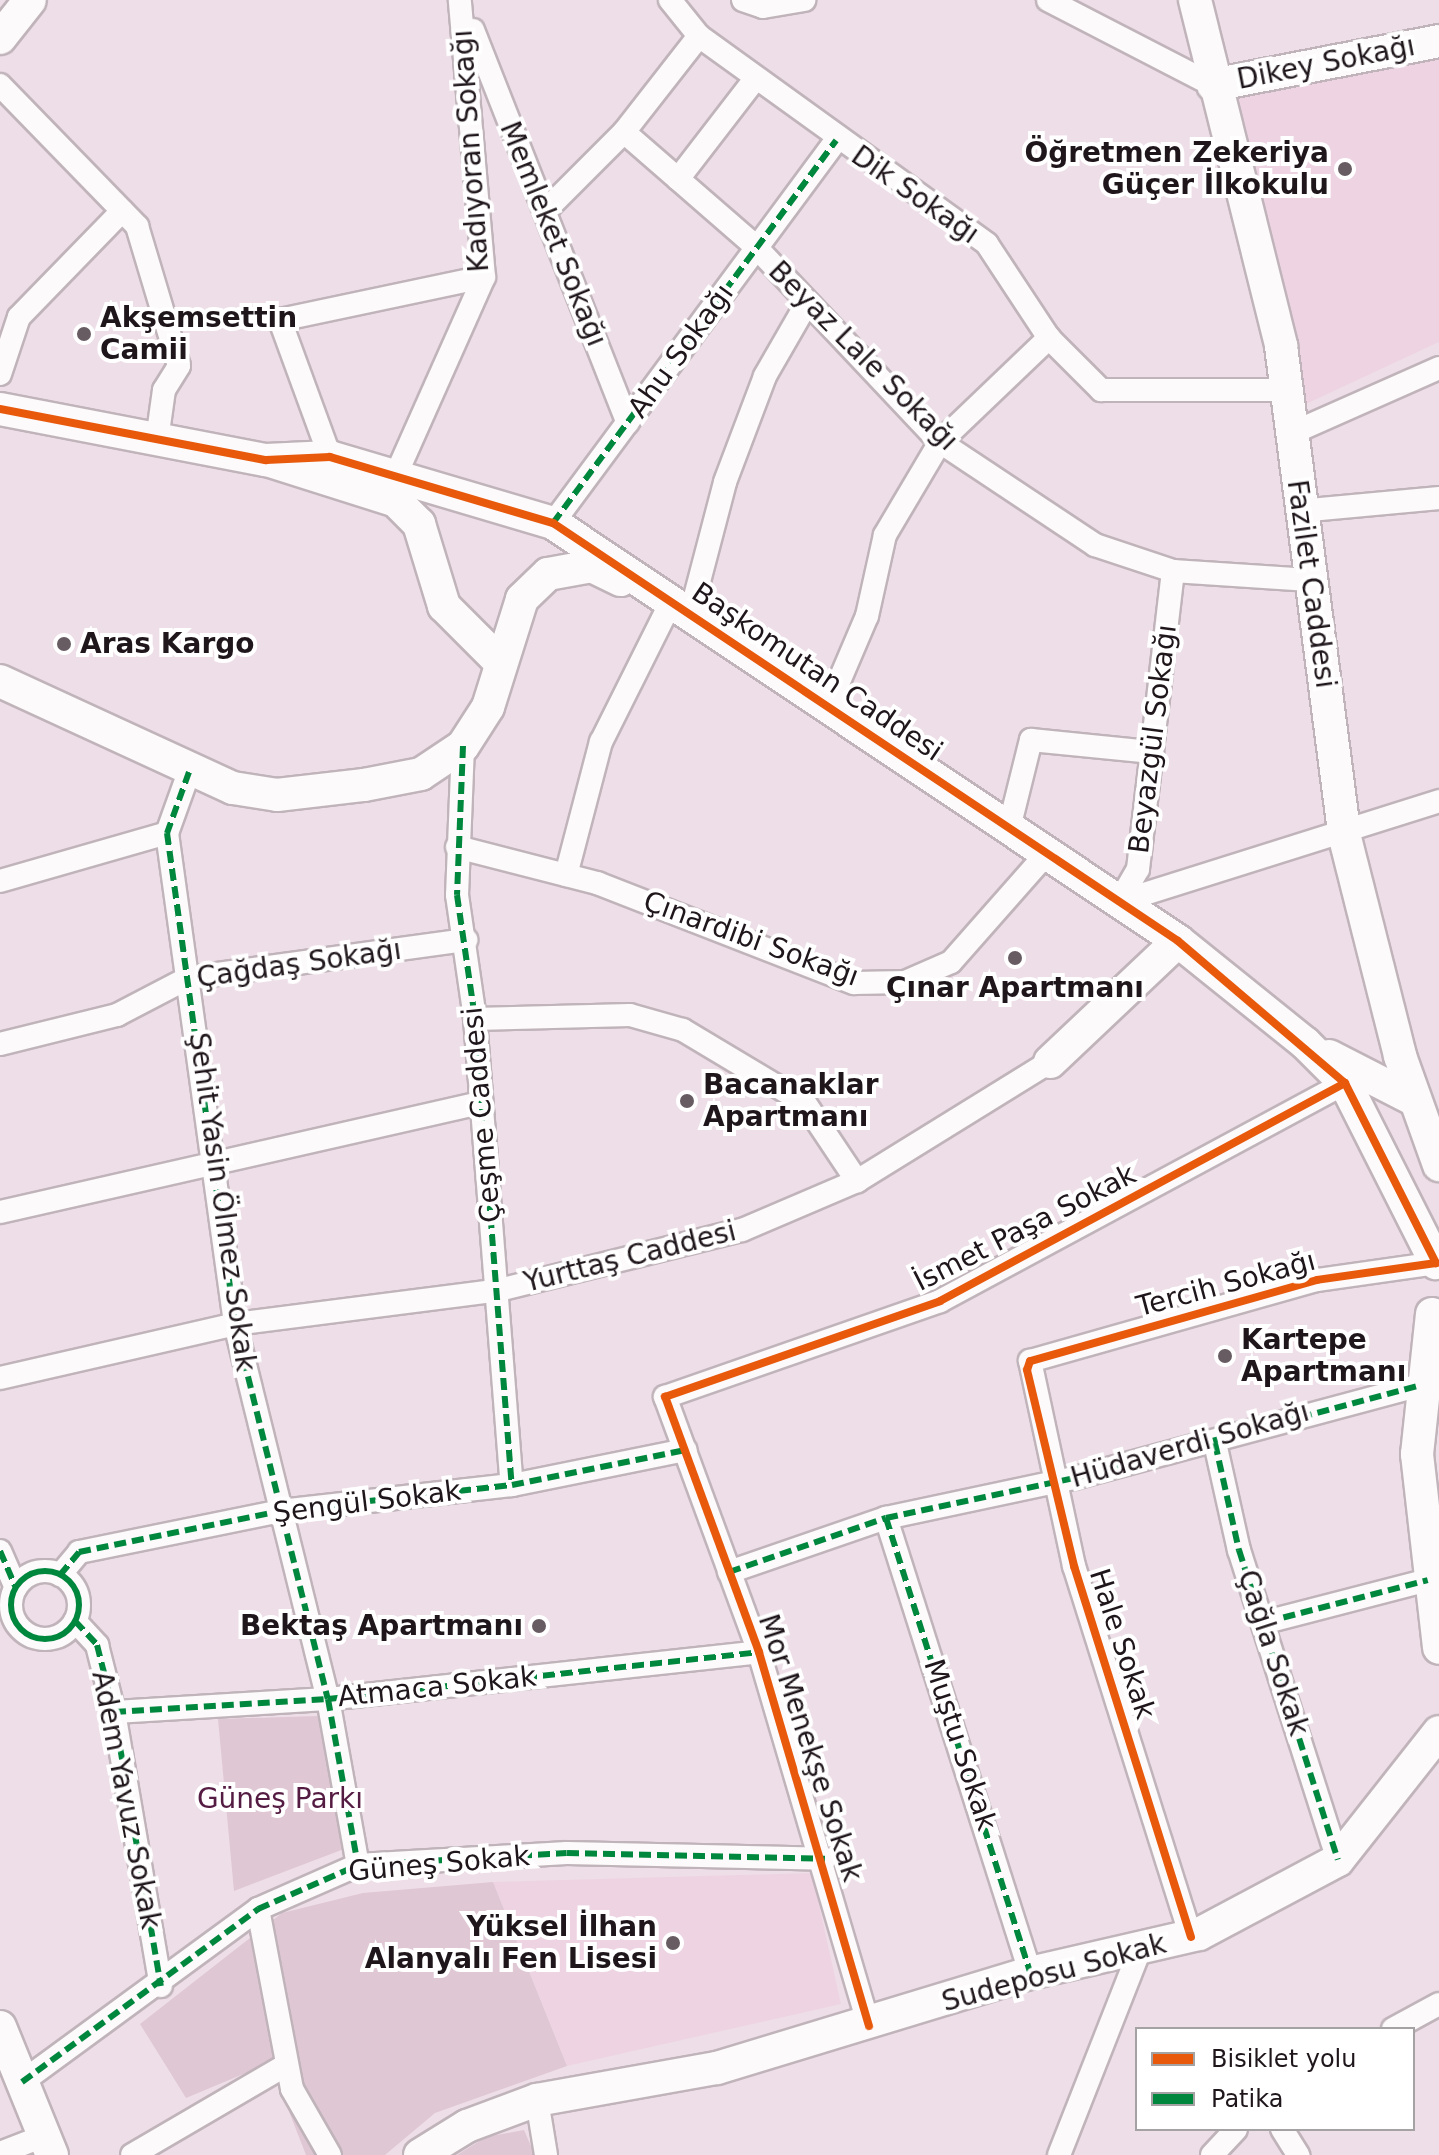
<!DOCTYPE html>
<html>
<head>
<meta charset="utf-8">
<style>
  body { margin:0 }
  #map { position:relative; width:1439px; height:2155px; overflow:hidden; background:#eedee7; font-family:"DejaVu Sans",sans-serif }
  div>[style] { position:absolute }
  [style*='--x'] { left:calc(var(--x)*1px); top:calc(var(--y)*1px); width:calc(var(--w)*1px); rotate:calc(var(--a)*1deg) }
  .built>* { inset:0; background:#eed4e3 }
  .green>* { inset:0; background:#dfc7d4 }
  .roads { filter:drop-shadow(2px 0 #c0b4ba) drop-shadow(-2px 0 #c0b4ba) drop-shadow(0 2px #c0b4ba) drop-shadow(0 -2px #c0b4ba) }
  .street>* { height:22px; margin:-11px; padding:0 11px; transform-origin:11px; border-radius:11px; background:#fcfafb }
  .street>.ring { margin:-11px; padding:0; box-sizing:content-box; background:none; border:22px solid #fcfafb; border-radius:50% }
  .secondary>* { height:32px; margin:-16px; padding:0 16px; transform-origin:16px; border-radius:16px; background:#fcfafb }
  .quiet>* { height:6px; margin-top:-3px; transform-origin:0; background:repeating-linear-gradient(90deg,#00873e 0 12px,transparent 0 18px) }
  .quiet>.ring { margin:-3px; padding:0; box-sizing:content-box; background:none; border:6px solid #00873e; border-radius:50% }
  .cycleway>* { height:8px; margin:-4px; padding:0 4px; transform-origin:4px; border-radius:4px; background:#e8590c }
  .dots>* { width:22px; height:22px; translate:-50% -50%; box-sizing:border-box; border:4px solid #fff; border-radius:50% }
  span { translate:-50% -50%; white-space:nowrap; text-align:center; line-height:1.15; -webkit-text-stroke:8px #fff; paint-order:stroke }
  .street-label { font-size:28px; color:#1f161b }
  .poi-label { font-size:28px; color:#1f161b; font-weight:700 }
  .right { translate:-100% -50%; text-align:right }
  .left { translate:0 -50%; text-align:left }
  .park-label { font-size:28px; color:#551c43 }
  .legend { position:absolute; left:1135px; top:2027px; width:280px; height:104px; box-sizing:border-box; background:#fff; border:2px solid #a5a2a4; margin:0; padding:10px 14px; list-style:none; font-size:24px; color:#1f161b }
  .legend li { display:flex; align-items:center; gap:16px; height:40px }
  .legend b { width:40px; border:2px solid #a5a2a4 }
</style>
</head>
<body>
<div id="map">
  <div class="built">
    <i style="clip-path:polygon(1439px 57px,1439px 342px,1306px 404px,1230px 91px)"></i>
    <i style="clip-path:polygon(812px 1873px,841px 2004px,567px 2066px,493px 1882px)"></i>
  </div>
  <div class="green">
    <i style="clip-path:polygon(318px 1716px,344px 1849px,234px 1891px,218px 1719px)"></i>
    <i style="clip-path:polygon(493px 1882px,567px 2066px,435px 2113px,385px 2155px,306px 2155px,270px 2063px,186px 2098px,140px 2024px,282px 1913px,363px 1893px)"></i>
    <i style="clip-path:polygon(524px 2130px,535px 2155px,457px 2155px,486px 2137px)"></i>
  </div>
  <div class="roads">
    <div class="street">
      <i style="--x:670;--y:0;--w:46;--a:51.1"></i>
      <i style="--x:699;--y:36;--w:355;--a:35.8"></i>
      <i style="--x:987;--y:244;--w:113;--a:56.6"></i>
      <i style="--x:1049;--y:338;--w:74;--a:45"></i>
      <i style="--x:1101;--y:390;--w:186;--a:0"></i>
      <i style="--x:743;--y:0;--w:21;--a:19"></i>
      <i style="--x:763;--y:7;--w:42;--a:-9.7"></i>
      <i style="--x:1048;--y:0;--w:186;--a:27.3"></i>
      <i style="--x:473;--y:30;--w:422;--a:68.5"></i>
      <i style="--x:0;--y:85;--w:197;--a:45.8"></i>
      <i style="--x:137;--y:226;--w:146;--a:73.3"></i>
      <i style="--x:179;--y:366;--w:28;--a:122"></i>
      <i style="--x:164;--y:390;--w:50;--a:98"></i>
      <i style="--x:624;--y:132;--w:174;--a:41"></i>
      <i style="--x:755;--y:246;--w:270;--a:46.7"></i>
      <i style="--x:940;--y:442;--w:186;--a:33.6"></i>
      <i style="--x:1095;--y:545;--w:82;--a:18.4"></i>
      <i style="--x:1173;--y:571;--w:137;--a:3.8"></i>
      <i style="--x:678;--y:179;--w:126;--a:-52.4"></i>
      <i style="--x:545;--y:211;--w:112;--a:-45"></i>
      <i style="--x:624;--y:132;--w:122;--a:-52"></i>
      <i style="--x:0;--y:374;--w:60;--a:-71.6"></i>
      <i style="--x:19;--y:317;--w:148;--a:-45.8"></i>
      <i style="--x:1290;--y:434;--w:163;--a:-23.9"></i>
      <i style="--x:330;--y:457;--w:146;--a:-110.1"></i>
      <i style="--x:280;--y:320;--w:208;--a:-11.9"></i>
      <i style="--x:395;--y:477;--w:219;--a:-66"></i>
      <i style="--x:484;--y:277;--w:278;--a:-95"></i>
      <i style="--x:1299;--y:511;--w:141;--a:-5.3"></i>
      <i style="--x:553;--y:523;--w:476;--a:-53.5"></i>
      <i style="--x:691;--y:612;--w:134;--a:-75.3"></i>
      <i style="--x:725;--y:482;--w:113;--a:-69.3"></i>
      <i style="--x:765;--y:376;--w:84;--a:-60.1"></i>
      <i style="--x:829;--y:705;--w:97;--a:-66.9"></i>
      <i style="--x:867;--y:616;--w:83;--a:-77.5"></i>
      <i style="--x:885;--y:535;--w:108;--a:-59.4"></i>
      <i style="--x:940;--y:442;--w:151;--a:-43.7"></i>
      <i style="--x:463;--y:746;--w:149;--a:92.3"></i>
      <i style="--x:457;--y:895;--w:125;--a:81.7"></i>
      <i style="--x:475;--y:1019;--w:467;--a:85.5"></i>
      <i style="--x:189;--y:772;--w:65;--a:109.8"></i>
      <i style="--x:167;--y:833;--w:496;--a:82.1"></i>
      <i style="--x:235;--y:1324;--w:386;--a:76.1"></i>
      <i style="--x:328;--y:1699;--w:169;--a:79.8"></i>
      <i style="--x:1009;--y:828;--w:91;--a:-76"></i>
      <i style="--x:1031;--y:740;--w:122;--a:5.7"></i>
      <i style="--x:457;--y:847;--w:145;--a:14.4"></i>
      <i style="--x:597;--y:883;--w:276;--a:21.3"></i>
      <i style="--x:854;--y:983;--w:51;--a:-1.1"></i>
      <i style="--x:905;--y:982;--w:50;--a:-23.5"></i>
      <i style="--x:951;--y:962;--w:145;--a:-48.6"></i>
      <i style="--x:566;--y:875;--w:138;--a:-75.3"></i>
      <i style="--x:601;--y:742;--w:157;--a:-63.4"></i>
      <i style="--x:0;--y:881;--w:174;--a:-16"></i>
      <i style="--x:1119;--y:902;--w:38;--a:-60"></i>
      <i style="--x:1138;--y:869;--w:300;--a:-83.3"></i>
      <i style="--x:1119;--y:902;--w:336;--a:-17.5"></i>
      <i style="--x:475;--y:1019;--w:155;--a:-1.5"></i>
      <i style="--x:630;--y:1015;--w:55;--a:15.8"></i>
      <i style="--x:683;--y:1030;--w:142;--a:30.9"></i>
      <i style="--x:805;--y:1103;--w:94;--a:56.3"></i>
      <i style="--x:0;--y:1044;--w:121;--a:-13.9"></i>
      <i style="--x:117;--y:1015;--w:80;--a:-27.5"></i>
      <i style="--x:188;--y:978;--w:281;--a:-7.8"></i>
      <i style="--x:0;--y:1212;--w:489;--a:-12.8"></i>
      <i style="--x:0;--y:1378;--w:241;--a:-12.9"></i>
      <i style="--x:235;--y:1324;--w:266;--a:-7.3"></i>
      <i style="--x:499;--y:1290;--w:250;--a:-13.9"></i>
      <i style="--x:742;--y:1230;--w:125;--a:-23.1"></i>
      <i style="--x:857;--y:1181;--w:227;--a:-31.7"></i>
      <i style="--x:1215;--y:1443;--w:110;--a:77.4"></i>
      <i style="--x:1239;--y:1550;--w:325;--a:72.3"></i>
      <i style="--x:886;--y:1518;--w:477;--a:72.4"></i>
      <i style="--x:0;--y:1551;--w:40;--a:66.6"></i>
      <i class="ring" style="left:11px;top:1571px;width:46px;height:46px"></i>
      <i style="--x:729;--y:1572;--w:166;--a:-19"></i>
      <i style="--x:886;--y:1518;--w:192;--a:-12"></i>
      <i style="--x:1074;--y:1478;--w:358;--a:-15"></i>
      <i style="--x:60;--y:1575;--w:30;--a:-50"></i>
      <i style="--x:79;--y:1552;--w:205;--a:-11.5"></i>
      <i style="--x:280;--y:1511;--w:233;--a:-6.4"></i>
      <i style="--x:512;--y:1485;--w:177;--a:-11.4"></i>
      <i style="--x:75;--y:1621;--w:33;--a:47"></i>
      <i style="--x:97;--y:1645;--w:69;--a:75.8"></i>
      <i style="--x:114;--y:1712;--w:278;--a:80.3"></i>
      <i style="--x:1266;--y:1622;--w:167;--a:-14.5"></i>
      <i style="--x:114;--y:1712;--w:214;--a:-3.5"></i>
      <i style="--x:328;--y:1699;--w:434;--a:-6.2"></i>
      <i style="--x:258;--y:1909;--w:183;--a:79.3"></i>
      <i style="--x:292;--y:2089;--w:76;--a:60.1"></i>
      <i style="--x:1191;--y:1937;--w:389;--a:-107.5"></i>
      <i style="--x:1074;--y:1566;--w:210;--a:-102.1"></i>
      <i style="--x:1030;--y:1361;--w:298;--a:-15.8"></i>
      <i style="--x:1317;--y:1280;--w:120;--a:-8.1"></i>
      <i style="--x:869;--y:2026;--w:390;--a:-106.4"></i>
      <i style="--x:759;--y:1652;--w:272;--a:-110.2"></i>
      <i style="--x:665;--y:1397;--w:291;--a:-19.2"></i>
      <i style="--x:940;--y:1301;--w:460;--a:-28.3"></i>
      <i style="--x:1393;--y:2029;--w:52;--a:-28.5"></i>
      <i style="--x:22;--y:2082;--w:293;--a:-36.2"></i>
      <i style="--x:258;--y:1909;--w:109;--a:-23.7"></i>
      <i style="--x:358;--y:1865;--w:209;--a:-3.3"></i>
      <i style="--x:567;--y:1853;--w:258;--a:1.3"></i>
      <i style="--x:537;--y:2100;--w:56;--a:80.7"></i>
      <i style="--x:1282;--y:2129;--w:31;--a:58"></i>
      <i style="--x:0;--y:2153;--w:47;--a:-21.1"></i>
      <i style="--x:132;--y:2155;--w:178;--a:-30.3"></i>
      <i style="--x:1059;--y:2155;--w:218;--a:-68.5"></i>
      <i style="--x:1212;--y:2155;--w:35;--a:-47"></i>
    </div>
    <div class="secondary">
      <i style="--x:1195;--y:0;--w:357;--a:76"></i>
      <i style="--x:1281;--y:346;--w:492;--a:82.6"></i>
      <i style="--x:1344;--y:834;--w:229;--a:75.8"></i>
      <i style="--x:1400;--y:1056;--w:116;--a:70.3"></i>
      <i style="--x:0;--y:38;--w:48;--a:-51.7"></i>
      <i style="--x:1213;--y:85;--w:230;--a:-11"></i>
      <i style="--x:0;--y:409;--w:271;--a:10.9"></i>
      <i style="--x:266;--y:460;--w:64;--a:-2.7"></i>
      <i style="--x:330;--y:457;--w:233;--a:16.5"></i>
      <i style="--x:553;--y:523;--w:752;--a:33.77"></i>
      <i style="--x:1178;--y:941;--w:163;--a:38.8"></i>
      <i style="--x:1305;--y:1043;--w:57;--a:45"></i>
      <i style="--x:1345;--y:1083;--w:202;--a:63.2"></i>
      <i style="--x:267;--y:460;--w:135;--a:17.6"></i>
      <i style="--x:396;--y:501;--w:33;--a:45"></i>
      <i style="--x:419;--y:524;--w:86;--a:73"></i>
      <i style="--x:444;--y:606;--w:79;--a:45"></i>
      <i style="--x:0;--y:681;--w:256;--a:24.7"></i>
      <i style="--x:233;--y:788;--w:45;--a:9"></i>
      <i style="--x:277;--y:795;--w:88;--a:-6.6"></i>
      <i style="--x:364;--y:785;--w:58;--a:-10.9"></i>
      <i style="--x:421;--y:774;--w:50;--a:-33.7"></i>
      <i style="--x:463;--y:746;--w:46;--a:-57.3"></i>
      <i style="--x:488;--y:707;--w:113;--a:-72.5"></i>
      <i style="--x:522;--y:599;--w:36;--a:-44"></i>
      <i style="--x:548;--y:574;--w:45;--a:-10.3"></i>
      <i style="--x:592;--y:566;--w:32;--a:26"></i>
      <i style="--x:1329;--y:1056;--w:97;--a:27.1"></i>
      <i style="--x:1050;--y:1062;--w:176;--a:-43.4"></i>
      <i style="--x:1432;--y:1314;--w:141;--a:96.1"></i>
      <i style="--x:1417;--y:1454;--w:195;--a:83.5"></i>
      <i style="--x:0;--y:2027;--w:138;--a:67.9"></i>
      <i style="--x:420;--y:2155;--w:55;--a:-31.7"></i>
      <i style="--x:467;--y:2126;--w:75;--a:-20.4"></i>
      <i style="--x:537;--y:2100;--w:183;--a:-10.1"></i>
      <i style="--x:717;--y:2068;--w:327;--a:-16.9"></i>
      <i style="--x:1030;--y:1973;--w:173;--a:-13"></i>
      <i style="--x:1199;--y:1934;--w:157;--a:-28"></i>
      <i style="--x:1338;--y:1860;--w:163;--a:-51.7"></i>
    </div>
  </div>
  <div class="quiet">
    <i style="--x:553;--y:523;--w:476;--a:-53.5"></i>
    <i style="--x:463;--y:746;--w:149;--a:92.3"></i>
    <i style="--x:457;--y:895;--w:125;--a:81.7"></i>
    <i style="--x:475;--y:1019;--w:467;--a:85.5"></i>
    <i style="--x:189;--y:772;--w:65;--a:109.8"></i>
    <i style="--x:167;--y:833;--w:496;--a:82.1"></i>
    <i style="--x:235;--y:1324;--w:386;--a:76.1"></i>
    <i style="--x:328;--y:1699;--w:169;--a:79.8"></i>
    <i style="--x:1215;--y:1443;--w:110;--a:77.4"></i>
    <i style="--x:1239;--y:1550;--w:325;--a:72.3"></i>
    <i style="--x:886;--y:1518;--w:477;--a:72.4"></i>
    <i style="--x:0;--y:1551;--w:40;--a:66.6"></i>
    <i class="ring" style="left:11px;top:1571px;width:62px;height:62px"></i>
    <i style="--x:729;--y:1572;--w:166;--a:-19"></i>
    <i style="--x:886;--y:1518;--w:192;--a:-12"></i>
    <i style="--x:1074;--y:1478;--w:358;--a:-15"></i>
    <i style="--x:60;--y:1575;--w:30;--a:-50"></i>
    <i style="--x:79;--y:1552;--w:205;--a:-11.5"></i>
    <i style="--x:280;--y:1511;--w:233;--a:-6.4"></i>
    <i style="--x:512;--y:1485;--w:177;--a:-11.4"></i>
    <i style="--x:75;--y:1621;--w:33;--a:47"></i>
    <i style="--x:97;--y:1645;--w:69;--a:75.8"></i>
    <i style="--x:114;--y:1712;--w:278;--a:80.3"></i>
    <i style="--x:1266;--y:1622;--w:167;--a:-14.5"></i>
    <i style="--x:114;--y:1712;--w:214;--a:-3.5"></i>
    <i style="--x:328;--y:1699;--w:434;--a:-6.2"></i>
    <i style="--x:22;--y:2082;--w:293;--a:-36.2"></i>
    <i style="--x:258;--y:1909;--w:109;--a:-23.7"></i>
    <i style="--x:358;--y:1865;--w:209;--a:-3.3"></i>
    <i style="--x:567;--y:1853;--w:258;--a:1.3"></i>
  </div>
  <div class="cycleway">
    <i style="--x:0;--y:409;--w:271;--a:10.9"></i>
    <i style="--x:266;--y:460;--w:64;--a:-2.7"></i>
    <i style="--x:330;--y:457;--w:233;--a:16.5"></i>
    <i style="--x:553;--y:523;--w:752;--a:33.77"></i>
    <i style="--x:1178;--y:941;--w:219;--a:40.4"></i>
    <i style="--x:1345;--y:1083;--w:202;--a:63.2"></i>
    <i style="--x:1436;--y:1263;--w:120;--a:171.9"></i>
    <i style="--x:1317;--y:1280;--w:298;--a:164.2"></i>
    <i style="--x:1030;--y:1361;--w:9;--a:108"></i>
    <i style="--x:1027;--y:1370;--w:202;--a:76.5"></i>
    <i style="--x:1074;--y:1566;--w:389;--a:72.5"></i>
    <i style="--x:869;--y:2026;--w:390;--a:-106.4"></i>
    <i style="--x:759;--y:1652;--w:272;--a:-110.2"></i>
    <i style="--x:665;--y:1397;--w:291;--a:-19.2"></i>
    <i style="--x:940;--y:1301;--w:460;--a:-28.3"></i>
  </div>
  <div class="dots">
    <i style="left:1345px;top:169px;background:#675c62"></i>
    <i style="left:84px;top:334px;background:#675c62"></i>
    <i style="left:64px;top:644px;background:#675c62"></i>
    <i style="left:1015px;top:958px;background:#675c62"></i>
    <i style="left:687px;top:1101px;background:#675c62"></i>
    <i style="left:1225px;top:1356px;background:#675c62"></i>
    <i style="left:539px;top:1626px;background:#675c62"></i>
    <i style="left:673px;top:1943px;background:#675c62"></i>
  </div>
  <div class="street-label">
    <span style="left:1326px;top:63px;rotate:-11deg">Dikey Sokağı</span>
    <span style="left:471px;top:151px;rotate:-94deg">Kadıyoran Sokağı</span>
    <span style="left:915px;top:195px;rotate:35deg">Dik Sokağı</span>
    <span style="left:553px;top:234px;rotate:68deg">Memleket Sokağı</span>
    <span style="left:681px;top:351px;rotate:-54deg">Ahu Sokağı</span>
    <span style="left:863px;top:356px;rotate:45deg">Beyaz Lale Sokağı</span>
    <span style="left:1311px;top:584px;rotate:82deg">Fazilet Caddesi</span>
    <span style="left:817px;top:672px;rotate:34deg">Başkomutan Caddesi</span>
    <span style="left:1153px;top:739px;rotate:-83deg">Beyazgül Sokağı</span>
    <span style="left:751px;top:939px;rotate:20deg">Çınardibi Sokağı</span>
    <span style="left:299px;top:964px;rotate:-8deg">Çağdaş Sokağı</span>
    <span style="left:482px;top:1115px;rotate:-95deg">Çeşme Caddesi</span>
    <span style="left:222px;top:1202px;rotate:82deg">Şehit Yasin Ölmez Sokak</span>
    <span style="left:1025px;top:1228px;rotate:-27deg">İsmet Paşa Sokak</span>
    <span style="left:630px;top:1257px;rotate:-14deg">Yurttaş Caddesi</span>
    <span style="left:1226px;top:1284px;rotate:-15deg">Tercih Sokağı</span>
    <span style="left:1190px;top:1445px;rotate:-16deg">Hüdaverdi Sokağı</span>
    <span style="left:367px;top:1502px;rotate:-7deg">Şengül Sokak</span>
    <span style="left:1122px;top:1644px;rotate:72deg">Hale Sokak</span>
    <span style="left:1273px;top:1653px;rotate:72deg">Çağla Sokak</span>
    <span style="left:437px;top:1687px;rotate:-6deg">Atmaca Sokak</span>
    <span style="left:960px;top:1745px;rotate:72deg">Muştu Sokak</span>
    <span style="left:810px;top:1748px;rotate:72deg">Mor Menekşe Sokak</span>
    <span style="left:126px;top:1800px;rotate:79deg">Adem Yavuz Sokak</span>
    <span style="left:439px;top:1864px;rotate:-5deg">Güneş Sokak</span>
    <span style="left:1054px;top:1973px;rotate:-15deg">Sudeposu Sokak</span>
  </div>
  <div class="poi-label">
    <span class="right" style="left:1329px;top:169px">Öğretmen Zekeriya<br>Güçer İlkokulu</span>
    <span class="left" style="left:100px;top:334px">Akşemsettin<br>Camii</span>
    <span class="left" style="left:80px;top:644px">Aras Kargo</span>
    <span style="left:1015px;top:988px">Çınar Apartmanı</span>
    <span class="left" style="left:703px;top:1101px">Bacanaklar<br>Apartmanı</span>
    <span class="left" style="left:1241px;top:1356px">Kartepe<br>Apartmanı</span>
    <span class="right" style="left:523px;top:1626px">Bektaş Apartmanı</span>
    <span class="right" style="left:657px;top:1943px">Yüksel İlhan<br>Alanyalı Fen Lisesi</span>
  </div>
  <div class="park-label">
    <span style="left:280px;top:1799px">Güneş Parkı</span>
  </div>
  <ul class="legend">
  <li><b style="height:10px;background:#e8590c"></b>Bisiklet yolu</li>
  <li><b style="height:10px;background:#00873e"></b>Patika</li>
  </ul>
</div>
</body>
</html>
